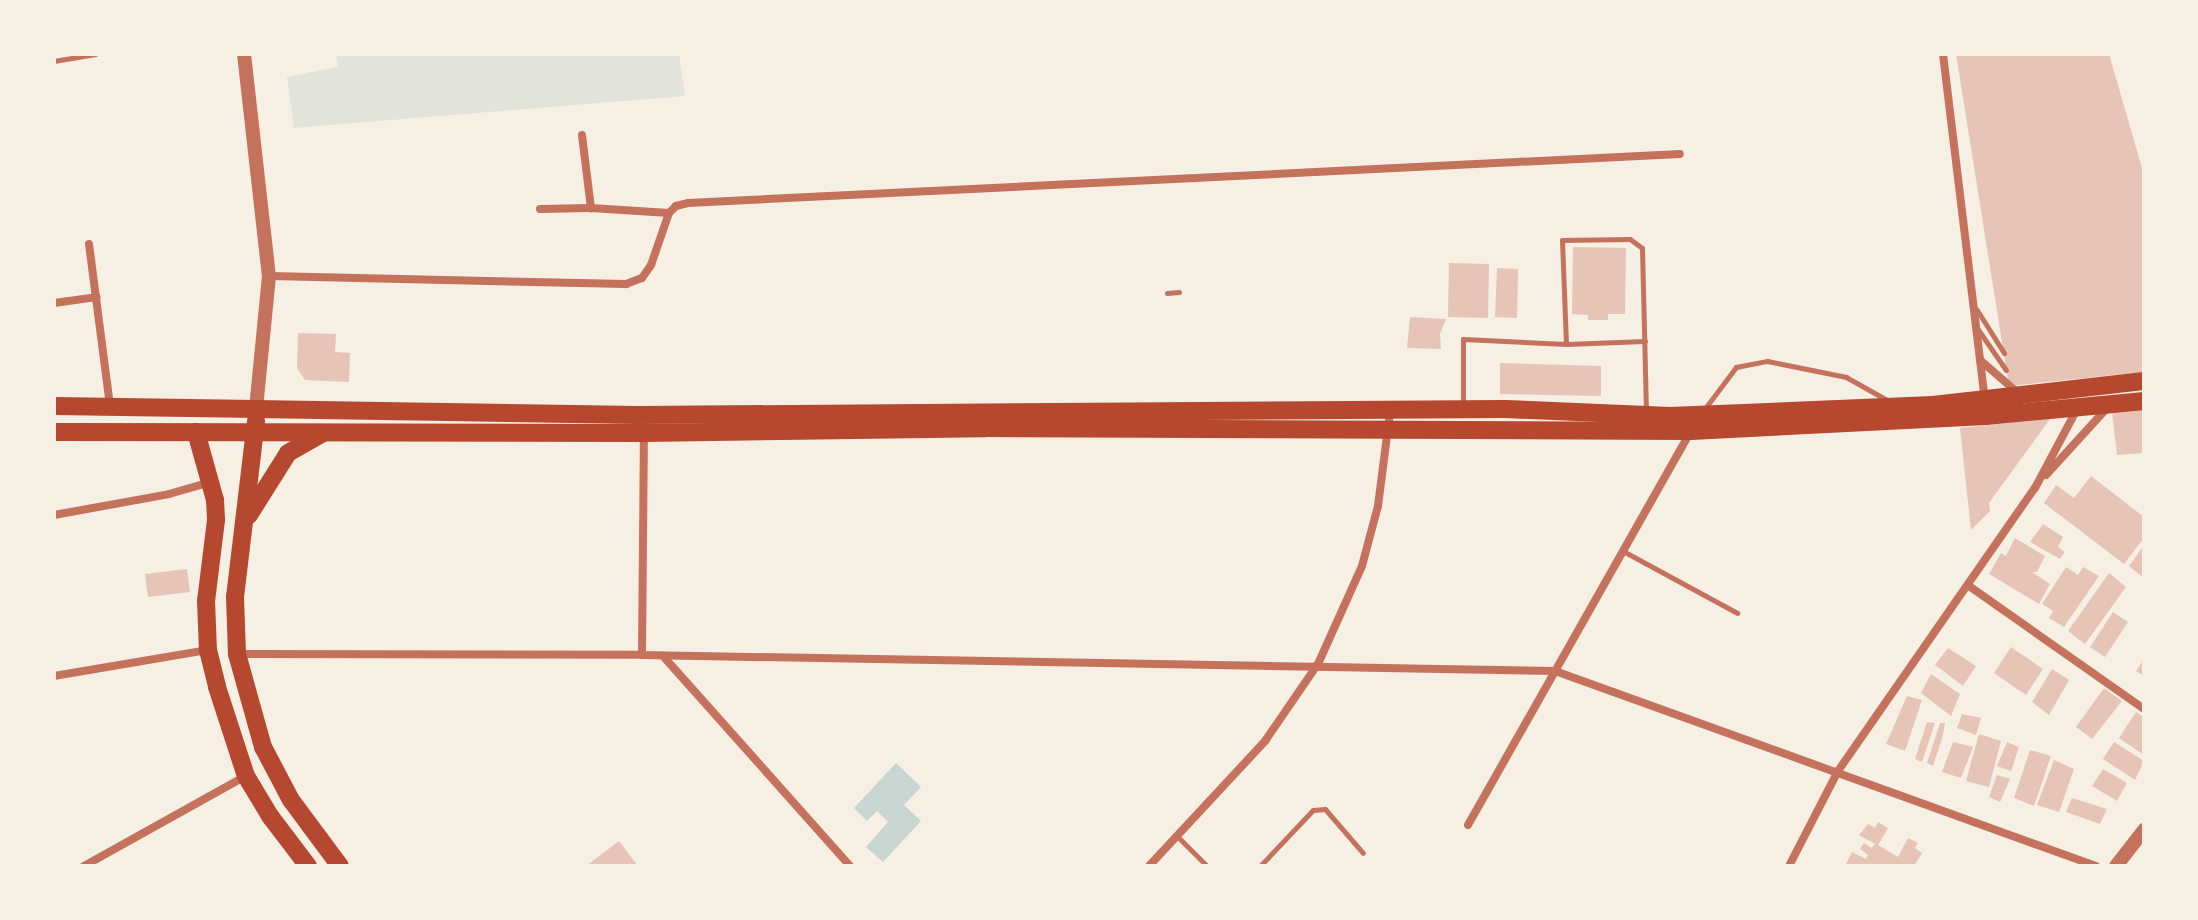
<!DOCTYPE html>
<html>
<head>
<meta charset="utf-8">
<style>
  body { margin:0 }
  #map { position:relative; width:2198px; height:920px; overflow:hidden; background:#f6efe4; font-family:Helvetica,sans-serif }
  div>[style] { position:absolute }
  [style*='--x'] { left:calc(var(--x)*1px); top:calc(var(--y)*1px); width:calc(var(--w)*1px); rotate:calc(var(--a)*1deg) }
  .green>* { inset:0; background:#e2e4dc }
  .water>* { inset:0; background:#c9d6d2 }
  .building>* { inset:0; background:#e6c5b7 }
  .service>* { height:5px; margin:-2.5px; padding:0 2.5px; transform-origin:2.5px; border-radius:2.5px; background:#c5725c }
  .minor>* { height:8px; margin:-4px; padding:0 4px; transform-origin:4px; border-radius:4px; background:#c5725c }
  .tertiary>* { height:14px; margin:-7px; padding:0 7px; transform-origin:7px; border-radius:7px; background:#c5725c }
  .primary>* { height:18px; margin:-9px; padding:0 9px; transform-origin:9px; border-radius:9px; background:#b5482f }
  span { translate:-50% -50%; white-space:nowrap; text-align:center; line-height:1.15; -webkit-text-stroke:6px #f6efe4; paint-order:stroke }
  .frame { position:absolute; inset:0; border:56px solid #f6efe4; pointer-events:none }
</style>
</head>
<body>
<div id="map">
  <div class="green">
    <i style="clip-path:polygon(336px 54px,679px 54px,685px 96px,294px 128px,287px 77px,338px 67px)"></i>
  </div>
  <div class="water">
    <i style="clip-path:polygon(896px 763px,921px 787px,904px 805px,921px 821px,883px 862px,866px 847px,888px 822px,877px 811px,867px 821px,854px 808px)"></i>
  </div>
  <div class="building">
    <i style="clip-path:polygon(1956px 54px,2109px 54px,2144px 175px,2144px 372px,2009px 386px)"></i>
    <i style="clip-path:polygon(1573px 247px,1626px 248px,1625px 314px,1608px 314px,1608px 320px,1588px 320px,1588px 315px,1572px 314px)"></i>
    <i style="clip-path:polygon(1449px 263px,1489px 264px,1488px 318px,1448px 317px)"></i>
    <i style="clip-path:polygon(1497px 268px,1518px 269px,1517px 318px,1495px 317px)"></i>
    <i style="clip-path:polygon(1410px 317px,1446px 319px,1440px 334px,1441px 349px,1407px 348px)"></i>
    <i style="clip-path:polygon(298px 333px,336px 334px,335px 352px,350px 353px,349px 382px,305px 380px,297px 368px)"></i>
    <i style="clip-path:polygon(1500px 363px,1601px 366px,1601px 396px,1500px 394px)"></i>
    <i style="clip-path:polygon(2144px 408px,2144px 453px,2117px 455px,2112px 412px)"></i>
    <i style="clip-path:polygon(2050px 419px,1989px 503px,1990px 511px,1971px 530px,1960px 428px)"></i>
    <i style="clip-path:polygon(2091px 476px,2144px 517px,2144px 538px,2124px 564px,2044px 503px,2056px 485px,2074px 498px)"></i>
    <i style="clip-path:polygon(2043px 524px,2063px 537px,2058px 547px,2065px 552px,2060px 559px,2030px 542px)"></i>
    <i style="clip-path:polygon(2015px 538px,2045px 556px,2037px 572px,2032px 572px,2050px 584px,2039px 604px,1989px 574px,2001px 553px,2006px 556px)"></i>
    <i style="clip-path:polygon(2144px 545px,2144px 578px,2129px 566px)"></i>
    <i style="clip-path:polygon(2066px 567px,2078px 575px,2083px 567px,2099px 576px,2064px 627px,2049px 618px,2053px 611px,2042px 604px)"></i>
    <i style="clip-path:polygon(187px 569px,190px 592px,148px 597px,145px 574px)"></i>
    <i style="clip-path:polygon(2109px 573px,2126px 587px,2085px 644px,2068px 631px)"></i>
    <i style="clip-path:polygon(2113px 612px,2128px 622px,2105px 657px,2090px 647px)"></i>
    <i style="clip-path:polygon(2011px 647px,2043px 669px,2026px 695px,1994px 673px)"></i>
    <i style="clip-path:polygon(1948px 648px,1976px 666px,1963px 686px,1935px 665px)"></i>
    <i style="clip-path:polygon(2144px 659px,2144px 676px,2136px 671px)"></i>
    <i style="clip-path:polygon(2052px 669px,2069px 680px,2049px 715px,2032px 702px)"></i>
    <i style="clip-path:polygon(1931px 674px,1960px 694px,1951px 716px,1921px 693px)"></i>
    <i style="clip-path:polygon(2104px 688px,2122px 701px,2092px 739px,2076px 727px)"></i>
    <i style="clip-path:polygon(1907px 696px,1922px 700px,1905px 751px,1886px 744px)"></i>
    <i style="clip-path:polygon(2136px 712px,2144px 717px,2144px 755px,2119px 738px)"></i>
    <i style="clip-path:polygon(1962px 714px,1981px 718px,1976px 735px,1957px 728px)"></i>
    <i style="clip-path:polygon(1927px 722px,1935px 723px,1922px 762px,1915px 759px)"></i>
    <i style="clip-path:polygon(1940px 723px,1945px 723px,1943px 735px,1933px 766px,1927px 763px)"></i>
    <i style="clip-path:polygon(1979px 734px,2001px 741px,1989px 787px,1966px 781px)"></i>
    <i style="clip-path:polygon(1953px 742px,1973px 747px,1961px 778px,1942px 772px)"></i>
    <i style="clip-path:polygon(2007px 742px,2019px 747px,2011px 771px,1997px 766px)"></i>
    <i style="clip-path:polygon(2114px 742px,2144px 761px,2135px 780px,2103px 759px)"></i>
    <i style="clip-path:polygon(2030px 750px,2051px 756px,2034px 806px,2014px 798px)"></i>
    <i style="clip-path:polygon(2054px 760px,2074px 769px,2059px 812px,2037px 805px)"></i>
    <i style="clip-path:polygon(2103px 769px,2127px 783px,2117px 801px,2092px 786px)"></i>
    <i style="clip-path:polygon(1997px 775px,2010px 779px,2000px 802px,1989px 797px)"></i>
    <i style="clip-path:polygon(2072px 798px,2107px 809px,2100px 824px,2066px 812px)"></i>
    <i style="clip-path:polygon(1878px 822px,1888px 828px,1878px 845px,1898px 857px,1908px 838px,1918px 843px,1915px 848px,1922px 853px,1914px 866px,1845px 866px,1852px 852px,1866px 859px,1868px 855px,1860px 849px,1864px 843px,1872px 848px,1875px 844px,1859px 835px,1868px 824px,1875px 828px)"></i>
    <i style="clip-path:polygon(619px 841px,638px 866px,586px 866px)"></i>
  </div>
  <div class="service">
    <i style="--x:54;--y:61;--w:42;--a:-9.7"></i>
    <i style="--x:1167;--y:293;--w:12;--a:-5"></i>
    <i style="--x:1977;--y:310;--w:51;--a:57.9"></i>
    <i style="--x:1977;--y:328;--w:51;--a:55.4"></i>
    <i style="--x:1566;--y:344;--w:79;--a:-2.2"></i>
    <i style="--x:1463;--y:405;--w:66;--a:-90"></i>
    <i style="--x:1463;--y:339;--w:103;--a:2.8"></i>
    <i style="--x:1566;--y:344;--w:104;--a:-92.2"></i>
    <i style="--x:1562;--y:240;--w:68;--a:-0.8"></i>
    <i style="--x:1630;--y:239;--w:15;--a:37"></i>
    <i style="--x:1642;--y:248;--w:162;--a:88.6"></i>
    <i style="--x:1703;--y:411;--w:55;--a:-53.1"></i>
    <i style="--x:1736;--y:367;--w:32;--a:-11"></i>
    <i style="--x:1767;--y:361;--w:81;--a:11.4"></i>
    <i style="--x:1846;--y:377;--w:47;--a:29.3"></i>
    <i style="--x:1623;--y:551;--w:130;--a:28.5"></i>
    <i style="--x:1177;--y:836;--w:42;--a:45"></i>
    <i style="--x:1260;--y:866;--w:77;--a:-46.6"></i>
    <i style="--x:1313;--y:810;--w:12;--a:-5"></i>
    <i style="--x:1325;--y:809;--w:58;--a:49.2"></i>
  </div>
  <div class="minor">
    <i style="--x:1943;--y:54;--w:348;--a:83.1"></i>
    <i style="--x:582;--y:135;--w:74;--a:83"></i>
    <i style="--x:591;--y:208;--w:78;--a:3.7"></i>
    <i style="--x:540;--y:209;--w:51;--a:-1.1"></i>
    <i style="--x:89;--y:244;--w:163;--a:82.6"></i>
    <i style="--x:269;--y:276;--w:357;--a:1.3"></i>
    <i style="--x:626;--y:284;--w:17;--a:-21"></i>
    <i style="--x:642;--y:278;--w:16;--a:-55"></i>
    <i style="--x:651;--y:265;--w:55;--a:-70.9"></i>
    <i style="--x:669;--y:213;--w:10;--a:-45"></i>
    <i style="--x:676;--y:206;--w:12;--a:-14"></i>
    <i style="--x:688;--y:203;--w:993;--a:-2.83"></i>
    <i style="--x:54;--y:303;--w:43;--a:-7.9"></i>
    <i style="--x:1980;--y:360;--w:50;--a:41"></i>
    <i style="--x:2046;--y:475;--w:91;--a:-47.7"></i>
    <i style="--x:54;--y:515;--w:117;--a:-10.3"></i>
    <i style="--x:169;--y:494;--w:44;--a:-15.9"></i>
    <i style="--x:1969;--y:586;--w:214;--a:35.1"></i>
    <i style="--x:238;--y:654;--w:404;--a:0.1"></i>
    <i style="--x:642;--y:655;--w:913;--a:1"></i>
    <i style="--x:1555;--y:671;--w:575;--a:19.82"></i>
    <i style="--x:642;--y:655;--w:223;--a:-89.5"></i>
    <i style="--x:663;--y:656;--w:281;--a:48.3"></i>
    <i style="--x:54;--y:676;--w:155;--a:-9.6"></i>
    <i style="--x:1468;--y:825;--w:450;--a:-60.5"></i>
    <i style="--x:84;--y:866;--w:185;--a:-29.1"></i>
    <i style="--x:1149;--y:866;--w:171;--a:-47.1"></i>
    <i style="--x:1265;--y:741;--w:93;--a:-55.5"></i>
    <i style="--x:1318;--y:664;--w:107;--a:-65.8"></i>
    <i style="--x:1362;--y:566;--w:62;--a:-75.1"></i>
    <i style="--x:1378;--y:506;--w:95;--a:-82.7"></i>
    <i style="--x:1789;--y:866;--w:107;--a:-62.7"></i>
    <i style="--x:1838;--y:771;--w:345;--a:-55.2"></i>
    <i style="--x:2035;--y:488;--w:92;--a:-62"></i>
  </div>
  <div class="tertiary">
    <i style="--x:244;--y:54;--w:223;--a:83.6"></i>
    <i style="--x:269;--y:276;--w:134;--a:95.6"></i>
    <i style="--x:2116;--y:866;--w:46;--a:-52.1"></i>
  </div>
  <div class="primary">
    <i style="--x:54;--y:406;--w:584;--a:0.88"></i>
    <i style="--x:638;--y:415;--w:867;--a:-0.4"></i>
    <i style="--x:1505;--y:409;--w:165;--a:2.4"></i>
    <i style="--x:1670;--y:416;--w:263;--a:-2.4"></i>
    <i style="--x:1933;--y:405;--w:212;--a:-6.5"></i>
    <i style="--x:256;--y:421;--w:177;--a:96.8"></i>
    <i style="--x:235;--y:597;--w:57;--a:88"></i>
    <i style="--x:237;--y:654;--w:97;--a:74.4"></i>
    <i style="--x:263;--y:747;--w:60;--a:62.2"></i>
    <i style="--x:291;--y:800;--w:82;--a:53.4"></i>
    <i style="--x:54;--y:432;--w:590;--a:0.1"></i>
    <i style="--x:644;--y:433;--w:341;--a:-0.8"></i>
    <i style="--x:985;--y:428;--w:706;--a:0.24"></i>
    <i style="--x:1691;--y:431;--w:295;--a:-2.9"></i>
    <i style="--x:1986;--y:416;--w:159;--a:-5.4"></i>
    <i style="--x:196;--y:432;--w:71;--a:74.4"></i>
    <i style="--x:215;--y:500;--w:20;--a:87"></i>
    <i style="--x:216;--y:520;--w:82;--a:97"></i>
    <i style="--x:206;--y:601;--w:49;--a:87.7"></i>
    <i style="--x:208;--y:650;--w:38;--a:76"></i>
    <i style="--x:217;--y:687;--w:94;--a:72"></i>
    <i style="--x:246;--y:776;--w:47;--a:59"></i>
    <i style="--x:270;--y:816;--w:63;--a:52.8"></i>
    <i style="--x:249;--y:515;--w:73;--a:-57.8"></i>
    <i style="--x:288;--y:453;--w:40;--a:-29.7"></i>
  </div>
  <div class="frame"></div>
</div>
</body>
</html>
